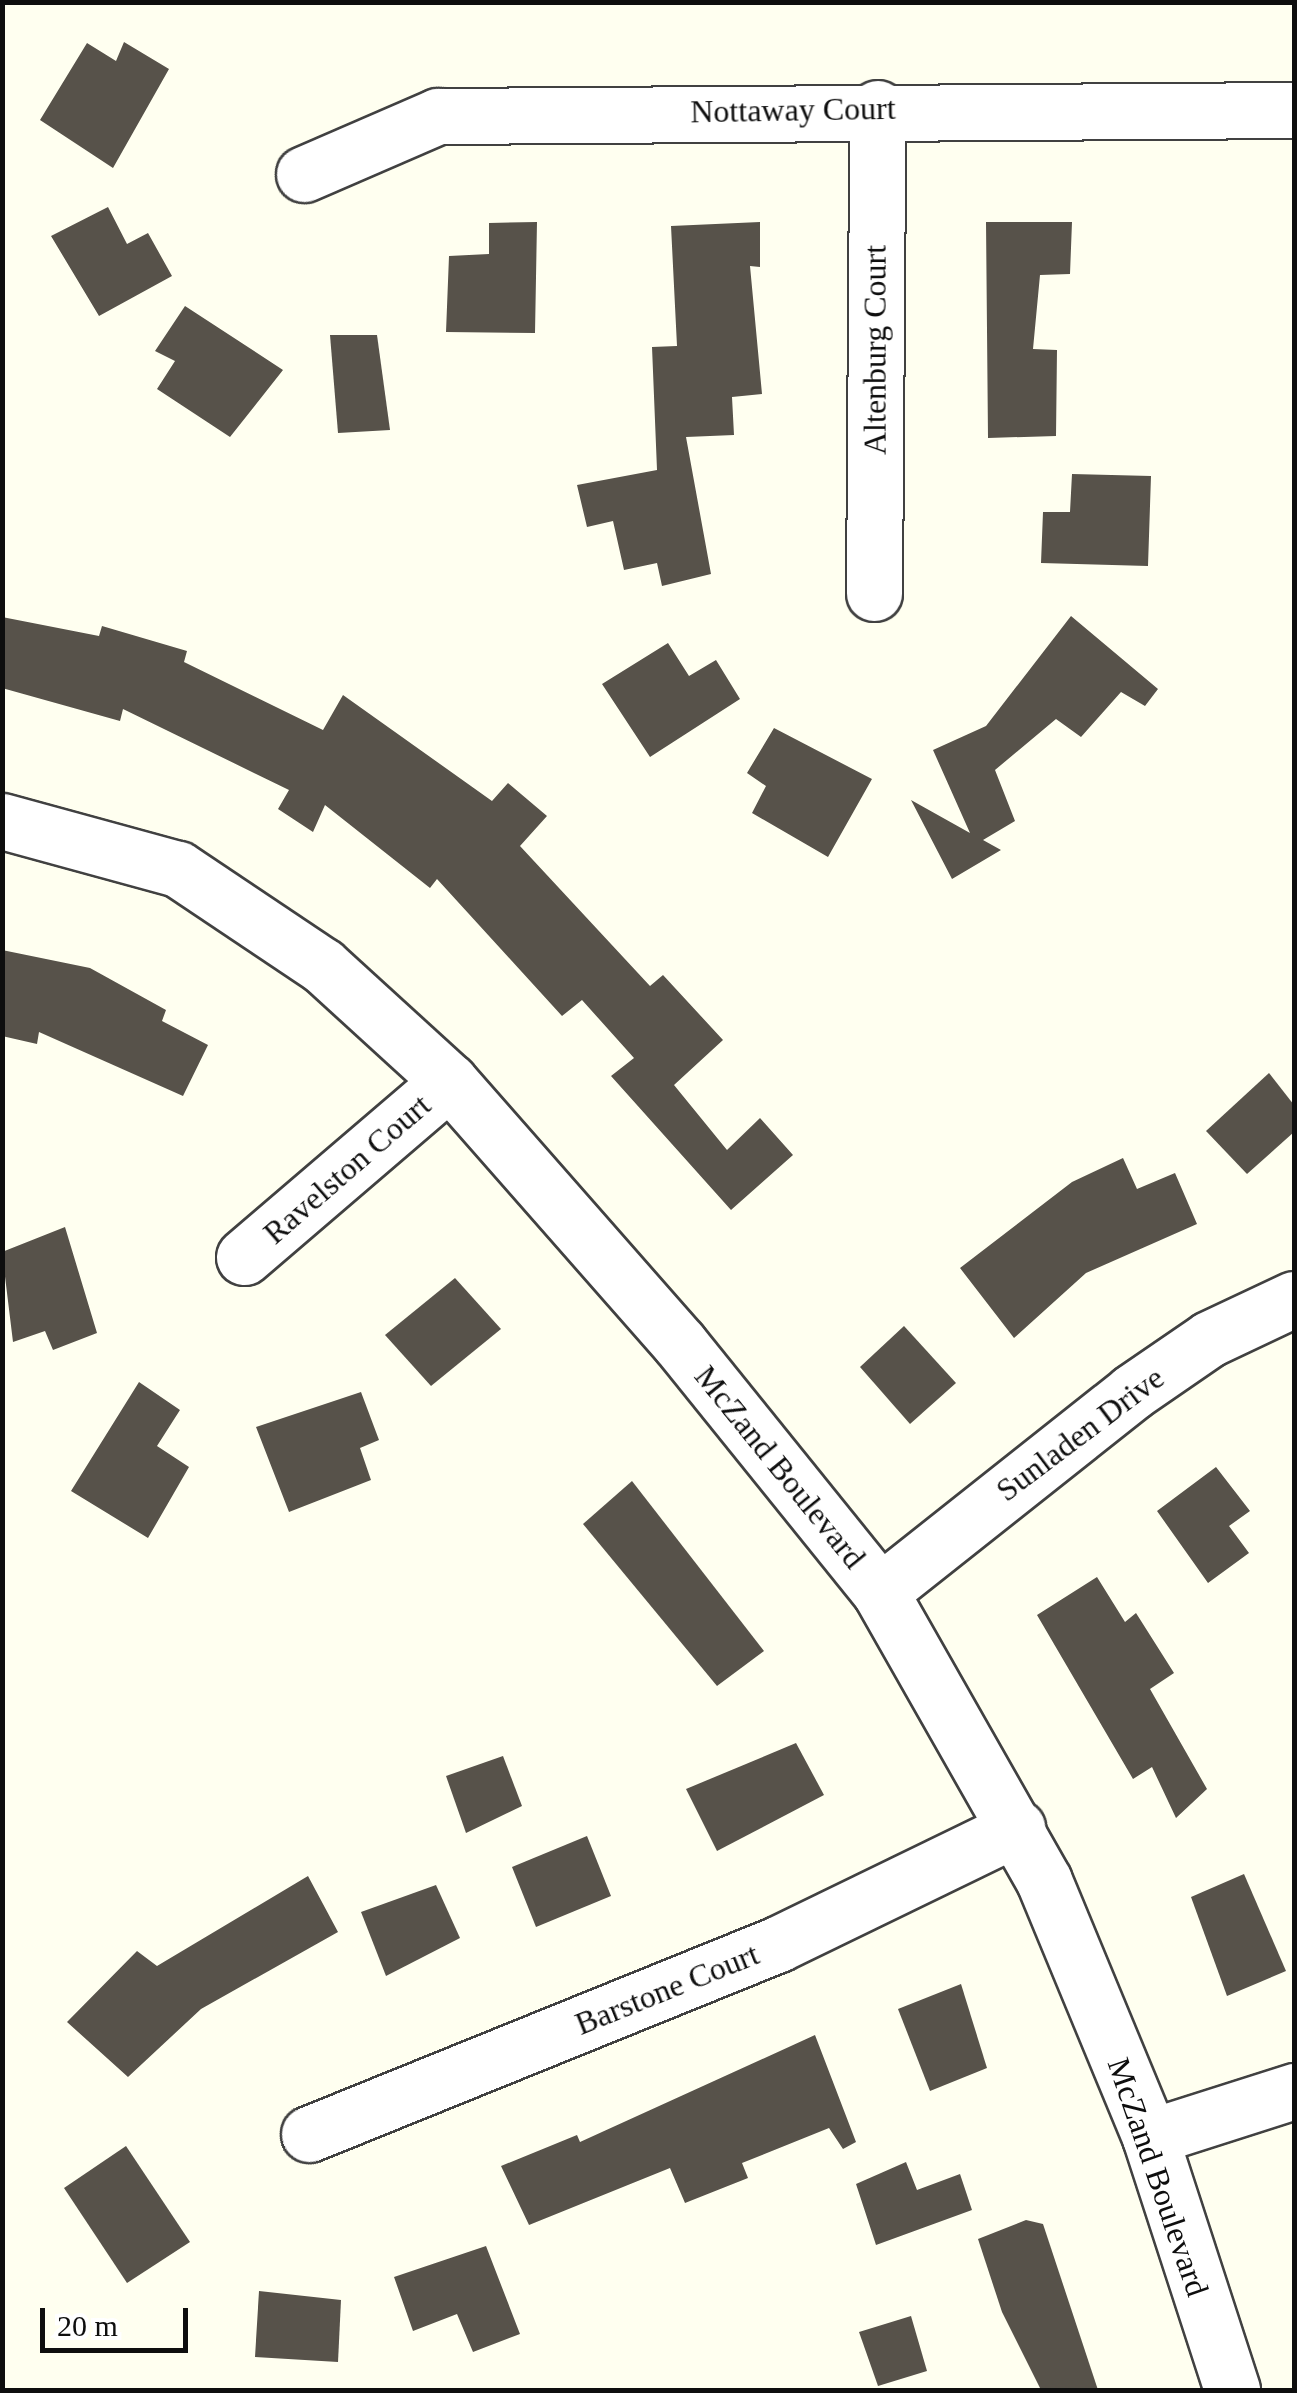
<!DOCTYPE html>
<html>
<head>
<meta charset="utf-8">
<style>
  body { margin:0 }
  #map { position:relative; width:1297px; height:2393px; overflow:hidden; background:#fffff0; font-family:Georgia,serif }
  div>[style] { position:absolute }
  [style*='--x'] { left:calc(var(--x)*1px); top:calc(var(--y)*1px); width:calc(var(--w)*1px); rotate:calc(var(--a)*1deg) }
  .building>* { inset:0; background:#57524a }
  .roads { filter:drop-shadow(2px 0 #414141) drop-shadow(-2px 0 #414141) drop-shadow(0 2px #414141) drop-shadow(0 -2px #414141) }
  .minor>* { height:55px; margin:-27.5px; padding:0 27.5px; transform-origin:27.5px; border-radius:27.5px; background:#fff }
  span { translate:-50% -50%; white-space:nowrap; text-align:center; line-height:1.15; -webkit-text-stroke:10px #fff; paint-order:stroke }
  .street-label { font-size:32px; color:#0e0e0e }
  .frame { position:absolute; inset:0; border:5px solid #0e0e0e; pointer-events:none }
  .scale { position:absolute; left:40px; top:2308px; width:148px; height:45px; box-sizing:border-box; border:5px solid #0e0e0e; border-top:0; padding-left:12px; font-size:30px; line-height:35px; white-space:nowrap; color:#0e0e0e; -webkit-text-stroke:8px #fff; paint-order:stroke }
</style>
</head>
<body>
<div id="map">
  <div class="building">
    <i style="clip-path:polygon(124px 42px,169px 69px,113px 168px,40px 120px,87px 43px,116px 61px)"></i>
    <i style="clip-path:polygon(108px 207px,127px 244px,148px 233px,172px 276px,99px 316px,51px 236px)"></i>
    <i style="clip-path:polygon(537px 222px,535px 333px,446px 332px,449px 256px,489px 254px,489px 223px)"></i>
    <i style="clip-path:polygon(760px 222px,760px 267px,750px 266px,762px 394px,732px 397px,734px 435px,686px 437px,711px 574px,662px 586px,657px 563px,624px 570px,613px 521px,587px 527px,577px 485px,657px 470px,652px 347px,677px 346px,671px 226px)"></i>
    <i style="clip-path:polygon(986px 222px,1072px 222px,1070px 274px,1040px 275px,1033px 349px,1057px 350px,1056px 436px,988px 438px)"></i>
    <i style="clip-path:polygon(185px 306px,283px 370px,230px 437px,157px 389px,175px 361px,155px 351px)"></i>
    <i style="clip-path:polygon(330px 335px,377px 335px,390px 430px,338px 433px)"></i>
    <i style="clip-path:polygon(1072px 474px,1151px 476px,1148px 566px,1041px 563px,1043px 512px,1070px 512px)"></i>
    <i style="clip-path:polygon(1071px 616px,1158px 689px,1145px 706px,1121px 692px,1081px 737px,1056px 719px,995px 770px,1015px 821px,983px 840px,1001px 850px,952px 879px,911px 800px,970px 833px,933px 750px,986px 726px)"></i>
    <i style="clip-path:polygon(2px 617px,99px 636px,102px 626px,187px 651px,184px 662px,323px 730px,343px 695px,492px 801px,508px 783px,547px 816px,520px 846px,650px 986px,663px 975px,723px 1040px,674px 1085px,727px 1150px,760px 1118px,793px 1155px,731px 1210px,611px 1076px,634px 1058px,582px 1000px,562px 1016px,437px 879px,430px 888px,325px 805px,313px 832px,278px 809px,289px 790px,123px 709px,120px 721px,2px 688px)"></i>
    <i style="clip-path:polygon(668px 643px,689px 676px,716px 660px,740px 699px,650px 757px,602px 684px)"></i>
    <i style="clip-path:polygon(774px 728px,872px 779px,828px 857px,752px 813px,766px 786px,747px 773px)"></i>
    <i style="clip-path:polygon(2px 950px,90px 968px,166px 1010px,162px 1021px,208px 1045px,183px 1096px,39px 1032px,37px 1044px,2px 1036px)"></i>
    <i style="clip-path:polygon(1269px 1073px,1294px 1105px,1294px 1132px,1247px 1174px,1206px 1131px)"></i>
    <i style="clip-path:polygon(1123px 1158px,1137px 1189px,1175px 1173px,1197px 1224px,1086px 1273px,1014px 1338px,960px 1268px,1072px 1182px)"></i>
    <i style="clip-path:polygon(65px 1227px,97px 1333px,53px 1350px,45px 1331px,13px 1342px,2px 1252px)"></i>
    <i style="clip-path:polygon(455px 1278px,501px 1329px,431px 1386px,385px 1335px)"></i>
    <i style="clip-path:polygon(904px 1326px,956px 1383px,910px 1424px,860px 1367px)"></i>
    <i style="clip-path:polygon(139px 1382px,180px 1410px,157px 1446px,189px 1467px,148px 1538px,71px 1491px)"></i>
    <i style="clip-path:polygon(361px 1392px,379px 1440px,360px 1448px,371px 1480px,289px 1512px,256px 1427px)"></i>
    <i style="clip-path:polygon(1216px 1467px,1250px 1511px,1229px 1526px,1249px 1553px,1208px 1583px,1157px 1511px)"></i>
    <i style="clip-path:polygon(632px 1481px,764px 1651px,717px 1686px,583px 1524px)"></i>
    <i style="clip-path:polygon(1097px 1577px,1125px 1622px,1136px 1613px,1174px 1673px,1150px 1689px,1207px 1789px,1176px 1818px,1152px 1767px,1133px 1779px,1037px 1615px)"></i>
    <i style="clip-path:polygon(796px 1743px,824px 1795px,717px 1851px,686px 1789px)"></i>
    <i style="clip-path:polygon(503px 1756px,522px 1806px,466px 1833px,446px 1776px)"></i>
    <i style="clip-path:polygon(587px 1836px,611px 1896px,536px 1927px,512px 1867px)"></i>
    <i style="clip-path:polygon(1244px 1874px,1286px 1971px,1227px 1996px,1191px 1897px)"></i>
    <i style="clip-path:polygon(308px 1876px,338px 1932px,201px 2009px,128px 2077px,67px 2022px,137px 1951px,157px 1966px)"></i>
    <i style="clip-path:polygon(436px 1885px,460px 1938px,386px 1976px,361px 1912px)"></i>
    <i style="clip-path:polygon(961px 1984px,987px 2068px,930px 2091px,898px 2009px)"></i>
    <i style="clip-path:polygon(815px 2035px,856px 2142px,843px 2149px,829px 2128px,742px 2163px,748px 2178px,685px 2203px,670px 2168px,529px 2225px,501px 2166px,577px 2135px,580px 2142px)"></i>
    <i style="clip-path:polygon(126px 2146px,190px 2242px,127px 2283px,64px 2188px)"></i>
    <i style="clip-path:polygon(906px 2162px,917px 2190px,960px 2174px,972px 2210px,876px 2245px,856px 2184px)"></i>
    <i style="clip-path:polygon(1026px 2220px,1043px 2224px,1098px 2390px,1041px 2390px,1002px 2312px,978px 2239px)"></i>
    <i style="clip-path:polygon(486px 2246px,520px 2334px,473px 2352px,457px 2314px,413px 2331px,394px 2277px)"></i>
    <i style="clip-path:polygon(259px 2291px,341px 2300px,338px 2362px,255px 2357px)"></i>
    <i style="clip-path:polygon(911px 2316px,927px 2371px,878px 2386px,859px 2332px)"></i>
  </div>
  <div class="roads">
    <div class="minor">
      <i style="--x:304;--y:174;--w:146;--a:-23.4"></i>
      <i style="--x:438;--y:116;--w:856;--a:-0.4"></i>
      <i style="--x:874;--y:593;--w:485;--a:-89.6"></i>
      <i style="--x:2;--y:821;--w:182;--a:15.3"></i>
      <i style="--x:178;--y:869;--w:174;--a:33.8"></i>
      <i style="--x:323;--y:966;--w:171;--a:42.4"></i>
      <i style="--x:449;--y:1081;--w:350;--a:48.7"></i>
      <i style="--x:680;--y:1344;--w:319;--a:51.1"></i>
      <i style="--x:880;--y:1592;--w:332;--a:60.4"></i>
      <i style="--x:1044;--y:1881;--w:277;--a:67.5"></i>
      <i style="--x:1150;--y:2137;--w:266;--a:72"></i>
      <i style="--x:244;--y:1257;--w:270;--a:-40.6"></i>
      <i style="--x:880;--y:1592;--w:322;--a:-38.4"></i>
      <i style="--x:1132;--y:1392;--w:93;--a:-34.5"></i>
      <i style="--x:1209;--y:1339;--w:94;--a:-25.2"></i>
      <i style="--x:309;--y:2134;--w:506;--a:-22.05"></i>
      <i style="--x:778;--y:1944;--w:266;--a:-25.9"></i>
      <i style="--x:1150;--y:2137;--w:151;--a:-17.7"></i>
    </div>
  </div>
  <div class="street-label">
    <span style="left:793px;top:110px;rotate:-1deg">Nottaway Court</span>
    <span style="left:875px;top:350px;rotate:-90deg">Altenburg Court</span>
    <span style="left:347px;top:1169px;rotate:-41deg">Ravelston Court</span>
    <span style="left:1080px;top:1434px;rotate:-37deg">Sunladen Drive</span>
    <span style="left:780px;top:1467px;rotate:51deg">McZand Boulevard</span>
    <span style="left:667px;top:1989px;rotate:-22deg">Barstone Court</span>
    <span style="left:1158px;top:2177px;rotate:71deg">McZand Boulevard</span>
  </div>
  <div class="frame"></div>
  <div class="scale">20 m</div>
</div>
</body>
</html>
